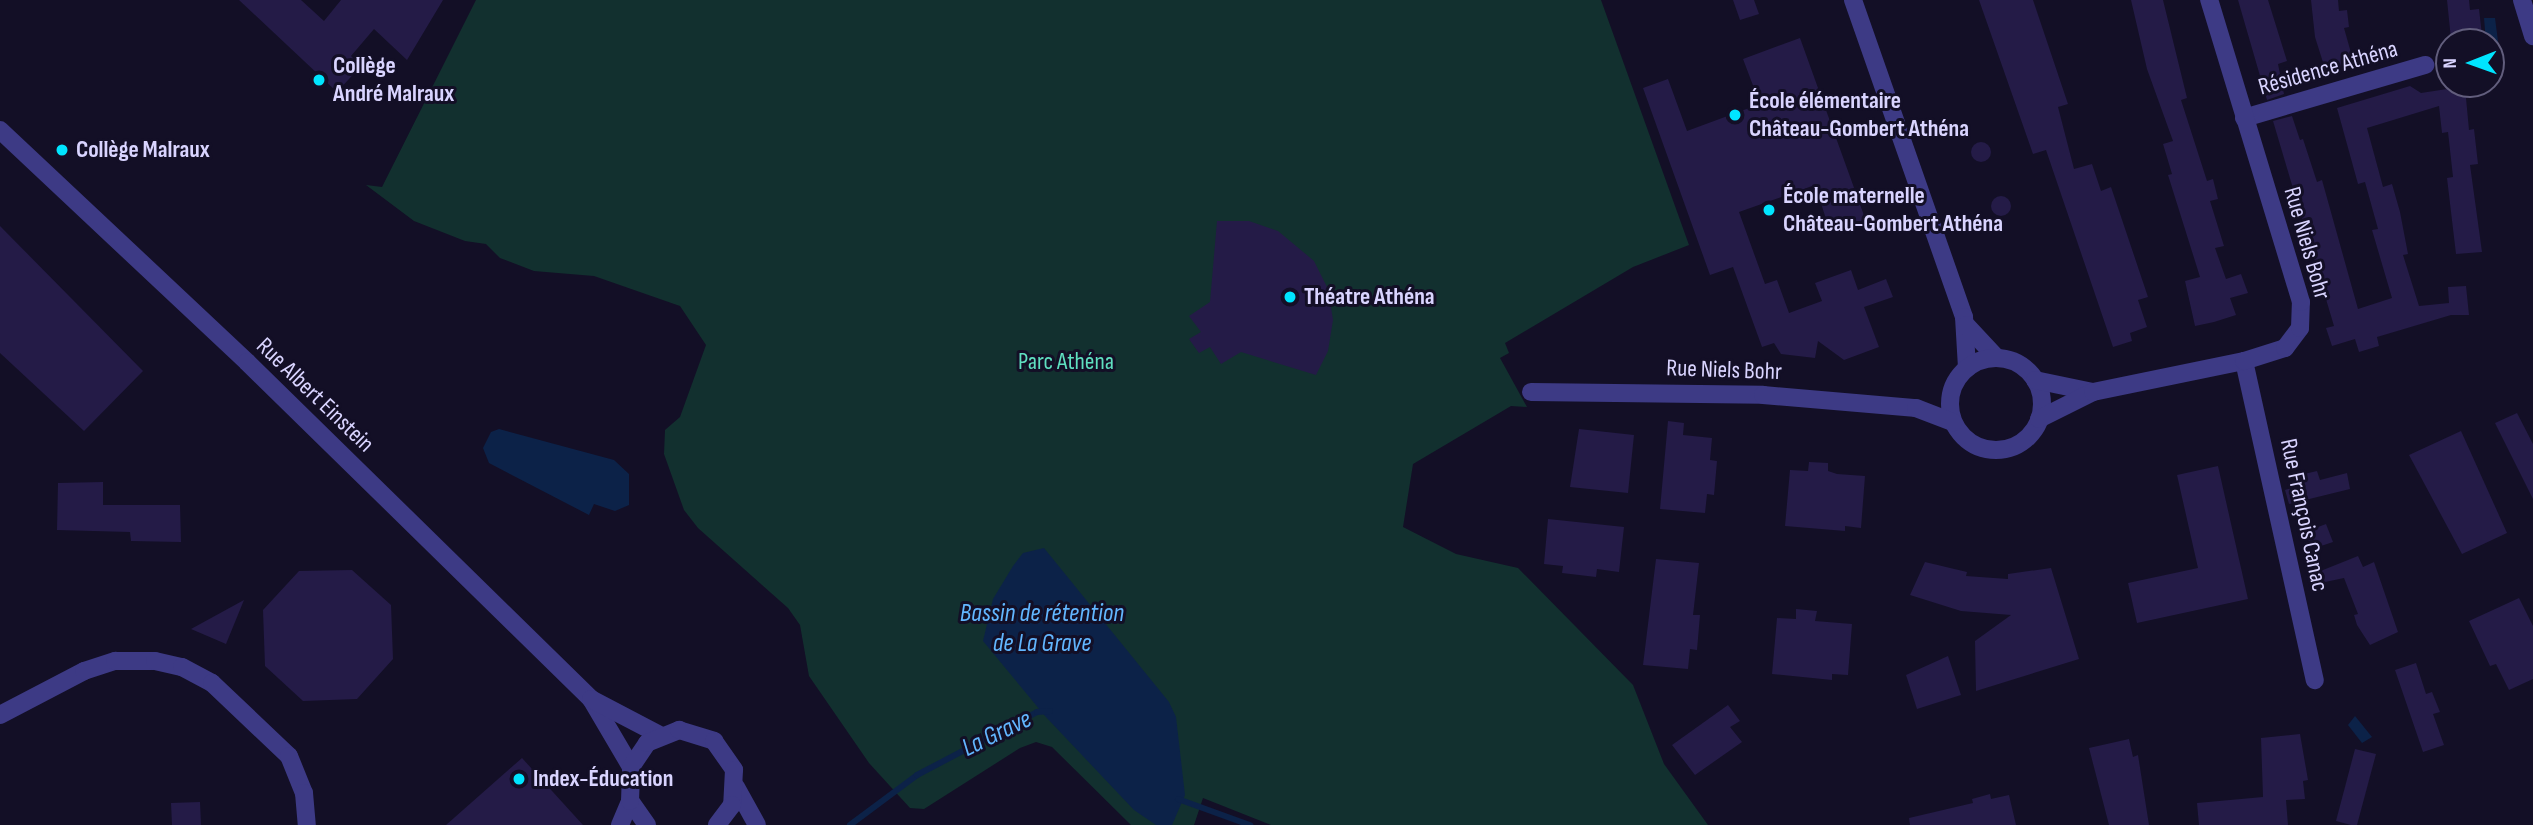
<!DOCTYPE html>
<html>
<head>
<meta charset="utf-8">
<style>
  body { margin:0 }
  #map { position:relative; width:2533px; height:825px; overflow:hidden; background:#130f26; font-family:"Sofia Sans Condensed",sans-serif }
  div>[style] { position:absolute }
  [style*='--x'] { left:calc(var(--x)*1px); top:calc(var(--y)*1px); width:calc(var(--w)*1px); rotate:calc(var(--a)*1deg) }
  .green>* { inset:0; background:#12302f }
  .water>* { inset:0; background:#0c2248 }
  .stream>* { height:6px; margin:-3px; padding:0 3px; transform-origin:3px; border-radius:3px; background:#0c2248 }
  .building>* { inset:0; background:#241b47 }
  .round { border-radius:50% }
  .minor>* { height:18px; margin:-9px; padding:0 9px; transform-origin:9px; border-radius:9px; background:#3d3a85 }
  .minor>.ring { margin:-9px; padding:0; box-sizing:content-box; background:none; border:18px solid #3d3a85; border-radius:50% }
  .dots>* { width:19px; height:19px; translate:-50% -50%; box-sizing:border-box; border:4px solid #130f26; border-radius:50% }
  span { translate:-50% -50%; white-space:nowrap; text-align:center; line-height:1.15; -webkit-text-stroke:6px #130f26; paint-order:stroke }
  .poi-label { font-size:24px; color:#d9d4ff; font-weight:700 }
  .left { translate:0 -50%; text-align:left }
  .street-label { font-size:24px; color:#d9d4ff }
  .park-label { font-size:24px; color:#5fe0c0 }
  .water-label { font-size:26px; color:#62b6ff; font-style:italic }
  .north { position:absolute; left:2435px; top:28px; width:70px; height:70px; box-sizing:border-box; background:#130f26; border:2px solid #625e7d; border-radius:50%; rotate:269deg; font-size:19px; font-weight:700; line-height:28px; text-align:center; color:#d9d4ff }
  .north::after { content:''; display:block; margin:auto; width:24px; height:32px; background:#00e5ff; clip-path:polygon(50% 0,100% 100%,50% 72%,0 100%) }
</style>
</head>
<body>
<div id="map">
  <div class="green">
    <i style="clip-path:polygon(476px 0,1601px 0,1689px 245px,1633px 267px,1505px 343px,1509px 353px,1500px 358px,1527px 407px,1511px 406px,1413px 464px,1403px 527px,1456px 554px,1518px 568px,1633px 685px,1664px 764px,1708px 825px,1271px 825px,1203px 798px,1194px 825px,1131px 825px,1052px 747px,1036px 742px,1020px 748px,924px 809px,910px 808px,869px 763px,809px 676px,800px 625px,788px 608px,698px 528px,684px 510px,664px 454px,665px 430px,680px 417px,706px 345px,680px 306px,594px 276px,534px 271px,500px 258px,486px 244px,465px 241px,414px 221px,366px 185px,382px 187px)"></i>
  </div>
  <div class="water">
    <i style="clip-path:polygon(2484px 18px,2495px 18px,2499px 49px,2491px 51px,2491px 42px,2486px 42px)"></i>
    <i style="clip-path:polygon(499px 429px,614px 460px,629px 474px,629px 505px,615px 511px,594px 504px,589px 515px,489px 463px,483px 448px,491px 432px)"></i>
    <i style="clip-path:polygon(1044px 548px,1169px 702px,1176px 717px,1185px 795px,1172px 825px,1156px 825px,1134px 810px,1045px 716px,983px 641px,993px 599px,1013px 566px,1023px 553px)"></i>
    <i style="clip-path:polygon(2355px 716px,2372px 737px,2362px 743px,2348px 725px)"></i>
  </div>
  <div class="stream">
    <i style="--x:1178;--y:799;--w:77;--a:19.9"></i>
    <i style="--x:850;--y:825;--w:84;--a:-36.7"></i>
    <i style="--x:917;--y:775;--w:136;--a:-27.7"></i>
    <i style="--x:1037;--y:712;--w:13;--a:-4"></i>
  </div>
  <div class="building">
    <i style="clip-path:polygon(239px 0,301px 0,324px 21px,341px 0,443px 0,407px 60px,374px 29px,351px 56px,361px 66px,337px 92px)"></i>
    <i style="clip-path:polygon(1733px 0,1754px 0,1759px 14px,1740px 20px)"></i>
    <i style="clip-path:polygon(1979px 0,2033px 0,2068px 104px,2058px 107px,2074px 169px,2092px 164px,2101px 191px,2111px 187px,2148px 297px,2138px 300px,2147px 327px,2130px 333px,2132px 341px,2113px 347px,2046px 150px,2033px 154px)"></i>
    <i style="clip-path:polygon(2131px 0,2163px 0,2187px 98px,2181px 100px,2207px 181px,2213px 179px,2218px 199px,2210px 201px,2224px 246px,2215px 248px,2226px 279px,2241px 274px,2248px 293px,2230px 298px,2236px 315px,2214px 322px,2195px 326px,2185px 281px,2200px 277px,2168px 175px,2172px 174px,2163px 144px,2173px 141px,2147px 69px)"></i>
    <i style="clip-path:polygon(2238px 0,2268px 0,2287px 61px,2278px 64px,2284px 94px,2267px 100px)"></i>
    <i style="clip-path:polygon(2311px 0,2338px 0,2339px 11px,2347px 10px,2349px 27px,2344px 28px,2355px 67px,2327px 75px,2315px 37px)"></i>
    <i style="clip-path:polygon(2447px 0,2469px 0,2470px 10px,2479px 9px,2482px 35px,2451px 39px)"></i>
    <i style="clip-path:polygon(1800px 38px,1866px 221px,1829px 228px,1815px 185px,1739px 212px,1765px 284px,1777px 280px,1789px 313px,1822px 301px,1815px 283px,1851px 270px,1858px 290px,1886px 279px,1893px 297px,1864px 307px,1879px 347px,1844px 360px,1818px 341px,1815px 358px,1781px 354px,1774px 343px,1762px 347px,1733px 267px,1710px 275px,1643px 88px,1668px 79px,1687px 131px,1760px 104px,1743px 59px)"></i>
    <i style="clip-path:polygon(2473px 85px,2475px 95px,2466px 98px,2469px 130px,2474px 129px,2478px 164px,2470px 165px,2482px 252px,2456px 254px,2447px 178px,2453px 177px,2448px 132px,2442px 133px,2439px 106px,2367px 128px,2383px 187px,2392px 184px,2400px 212px,2408px 254px,2403px 255px,2419px 306px,2449px 303px,2448px 287px,2466px 286px,2469px 315px,2451px 315px,2377px 337px,2379px 346px,2359px 352px,2355px 339px,2332px 346px,2326px 328px,2334px 326px,2273px 121px,2292px 116px,2300px 140px,2303px 139px,2317px 182px,2322px 180px,2358px 309px,2392px 298px,2372px 230px,2378px 229px,2365px 182px,2358px 184px,2337px 108px,2410px 86px,2421px 93px)"></i>
    <i class="round" style="left:1971px;top:142px;width:20px;height:20px"></i>
    <i class="round" style="left:1991px;top:196px;width:20px;height:20px"></i>
    <i style="clip-path:polygon(1217px 221px,1249px 221px,1278px 231px,1314px 261px,1328px 289px,1333px 320px,1328px 351px,1316px 375px,1241px 352px,1221px 364px,1210px 347px,1199px 353px,1189px 339px,1201px 332px,1189px 316px,1210px 302px)"></i>
    <i style="clip-path:polygon(0 226px,143px 371px,84px 431px,0 353px)"></i>
    <i style="clip-path:polygon(2517px 413px,2533px 444px,2533px 499px,2495px 423px)"></i>
    <i style="clip-path:polygon(1668px 421px,1684px 423px,1683px 435px,1712px 438px,1710px 460px,1717px 461px,1714px 495px,1707px 494px,1705px 513px,1660px 509px)"></i>
    <i style="clip-path:polygon(1579px 429px,1634px 435px,1628px 493px,1570px 487px)"></i>
    <i style="clip-path:polygon(2461px 431px,2507px 533px,2462px 554px,2409px 455px)"></i>
    <i style="clip-path:polygon(1809px 462px,1828px 463px,1828px 471px,1837px 474px,1865px 476px,1861px 528px,1845px 526px,1845px 531px,1785px 526px,1790px 470px,1808px 471px)"></i>
    <i style="clip-path:polygon(2218px 466px,2248px 599px,2137px 623px,2128px 583px,2198px 568px,2177px 475px)"></i>
    <i style="clip-path:polygon(2317px 471px,2320px 480px,2347px 473px,2350px 489px,2289px 504px,2285px 490px,2301px 485px,2300px 475px)"></i>
    <i style="clip-path:polygon(103px 482px,103px 505px,180px 505px,181px 542px,131px 541px,130px 532px,57px 530px,58px 483px)"></i>
    <i style="clip-path:polygon(1548px 519px,1624px 527px,1619px 572px,1597px 569px,1596px 577px,1562px 573px,1563px 566px,1544px 564px)"></i>
    <i style="clip-path:polygon(2326px 524px,2333px 542px,2312px 549px,2305px 532px)"></i>
    <i style="clip-path:polygon(2358px 556px,2363px 567px,2374px 562px,2398px 632px,2370px 645px,2357px 625px,2354px 615px,2358px 614px,2344px 578px,2311px 585px,2308px 576px)"></i>
    <i style="clip-path:polygon(1656px 559px,1699px 563px,1693px 615px,1700px 615px,1697px 650px,1690px 649px,1688px 669px,1643px 665px)"></i>
    <i style="clip-path:polygon(1925px 562px,1967px 572px,1966px 576px,2008px 579px,2008px 574px,2051px 568px,2079px 659px,1976px 691px,1975px 641px,2011px 615px,1961px 611px,1910px 595px)"></i>
    <i style="clip-path:polygon(352px 570px,391px 605px,393px 659px,357px 699px,303px 701px,265px 666px,263px 610px,299px 571px)"></i>
    <i style="clip-path:polygon(2519px 598px,2533px 626px,2533px 679px,2509px 690px,2496px 664px,2490px 666px,2469px 621px)"></i>
    <i style="clip-path:polygon(244px 600px,226px 644px,191px 629px)"></i>
    <i style="clip-path:polygon(1796px 609px,1817px 611px,1815px 621px,1852px 624px,1848px 675px,1832px 674px,1832px 680px,1772px 674px,1777px 618px,1796px 619px)"></i>
    <i style="clip-path:polygon(1948px 656px,1961px 695px,1917px 709px,1906px 675px)"></i>
    <i style="clip-path:polygon(2416px 663px,2426px 694px,2432px 692px,2440px 712px,2433px 714px,2444px 745px,2423px 752px,2395px 670px)"></i>
    <i style="clip-path:polygon(1728px 705px,1740px 721px,1730px 727px,1742px 742px,1695px 775px,1672px 745px)"></i>
    <i style="clip-path:polygon(2300px 734px,2308px 780px,2303px 781px,2305px 799px,2286px 800px,2288px 825px,2199px 825px,2197px 803px,2263px 797px,2261px 738px)"></i>
    <i style="clip-path:polygon(2129px 739px,2133px 757px,2138px 755px,2149px 825px,2109px 825px,2089px 748px)"></i>
    <i style="clip-path:polygon(2355px 749px,2376px 754px,2357px 825px,2351px 825px,2336px 821px)"></i>
    <i style="clip-path:polygon(522px 758px,583px 825px,446px 825px)"></i>
    <i style="clip-path:polygon(1990px 794px,1991px 799px,2009px 795px,2016px 825px,1910px 825px,1909px 818px,1973px 803px,1972px 799px)"></i>
    <i style="clip-path:polygon(200px 802px,201px 825px,172px 825px,171px 803px)"></i>
  </div>
  <div class="minor">
    <i style="--x:1853;--y:0;--w:336;--a:70.7"></i>
    <i style="--x:1964;--y:317;--w:51;--a:86.6"></i>
    <i style="--x:2522;--y:0;--w:38;--a:73"></i>
    <i style="--x:2244;--y:118;--w:189;--a:-16.3"></i>
    <i style="--x:0;--y:130;--w:339;--a:43.2"></i>
    <i style="--x:247;--y:362;--w:482;--a:44.4"></i>
    <i style="--x:591;--y:699;--w:79;--a:59.5"></i>
    <i style="--x:1966;--y:325;--w:45;--a:46.8"></i>
    <i class="ring" style="left:1950px;top:358px;width:74px;height:74px"></i>
    <i style="--x:2244;--y:361;--w:327;--a:77.5"></i>
    <i style="--x:2035;--y:380;--w:59;--a:11.7"></i>
    <i style="--x:1531;--y:392;--w:232;--a:0.7"></i>
    <i style="--x:1763;--y:395;--w:154;--a:4.9"></i>
    <i style="--x:1916;--y:408;--w:40;--a:21"></i>
    <i style="--x:2039;--y:419;--w:60;--a:-26.6"></i>
    <i style="--x:2093;--y:392;--w:154;--a:-11.6"></i>
    <i style="--x:2244;--y:361;--w:43;--a:-17.6"></i>
    <i style="--x:2285;--y:348;--w:25;--a:-53"></i>
    <i style="--x:2300;--y:328;--w:26;--a:-88"></i>
    <i style="--x:2301;--y:302;--w:316;--a:-106.9"></i>
    <i style="--x:591;--y:699;--w:78;--a:27.6"></i>
    <i style="--x:0;--y:715;--w:95;--a:-27.6"></i>
    <i style="--x:84;--y:671;--w:33;--a:-18"></i>
    <i style="--x:115;--y:661;--w:40;--a:0"></i>
    <i style="--x:155;--y:661;--w:28;--a:13"></i>
    <i style="--x:182;--y:667;--w:34;--a:28"></i>
    <i style="--x:212;--y:683;--w:106;--a:43.5"></i>
    <i style="--x:289;--y:756;--w:40;--a:68"></i>
    <i style="--x:304;--y:793;--w:32;--a:85"></i>
    <i style="--x:736;--y:787;--w:43;--a:61.1"></i>
    <i style="--x:620;--y:825;--w:26;--a:-67"></i>
    <i style="--x:647;--y:825;--w:29;--a:-125"></i>
    <i style="--x:630;--y:801;--w:34;--a:-88"></i>
    <i style="--x:631;--y:767;--w:29;--a:-56"></i>
    <i style="--x:647;--y:743;--w:35;--a:-22"></i>
    <i style="--x:679;--y:730;--w:37;--a:17"></i>
    <i style="--x:714;--y:741;--w:35;--a:55"></i>
    <i style="--x:734;--y:770;--w:35;--a:93"></i>
    <i style="--x:732;--y:805;--w:25;--a:127"></i>
  </div>
  <div class="dots">
    <i style="left:319px;top:80px;background:#00e5ff"></i>
    <i style="left:1735px;top:115px;background:#00e5ff"></i>
    <i style="left:62px;top:150px;background:#00e5ff"></i>
    <i style="left:1769px;top:210px;background:#00e5ff"></i>
    <i style="left:1290px;top:297px;background:#00e5ff"></i>
    <i style="left:519px;top:779px;background:#00e5ff"></i>
  </div>
  <div class="poi-label">
    <span class="left" style="left:333px;top:80px">Collège<br>André Malraux</span>
    <span class="left" style="left:1749px;top:115px">École élémentaire<br>Château-Gombert Athéna</span>
    <span class="left" style="left:76px;top:150px">Collège Malraux</span>
    <span class="left" style="left:1783px;top:210px">École maternelle<br>Château-Gombert Athéna</span>
    <span class="left" style="left:1304px;top:297px">Théatre Athéna</span>
    <span class="left" style="left:533px;top:779px">Index-Éducation</span>
  </div>
  <div class="street-label">
    <span style="left:2328px;top:68px;rotate:-16deg">Résidence Athéna</span>
    <span style="left:2307px;top:243px;rotate:74deg">Rue Niels Bohr</span>
    <span style="left:1724px;top:370px;rotate:2deg">Rue Niels Bohr</span>
    <span style="left:315px;top:395px;rotate:44deg">Rue Albert Einstein</span>
    <span style="left:2304px;top:515px;rotate:78deg">Rue François Canac</span>
  </div>
  <div class="park-label">
    <span style="left:1066px;top:362px">Parc Athéna</span>
  </div>
  <div class="water-label">
    <span style="left:1042px;top:629px">Bassin de rétention<br>de La Grave</span>
    <span style="left:997px;top:734px;rotate:-26deg">La Grave</span>
  </div>
  <div class="north">N</div>
</div>
</body>
</html>
